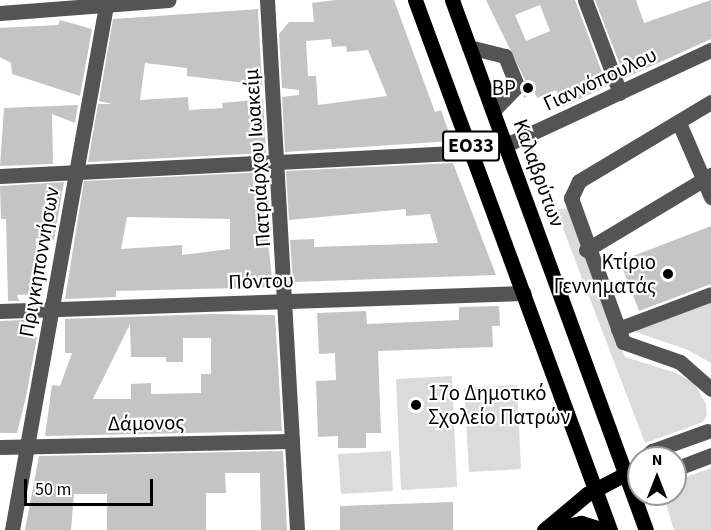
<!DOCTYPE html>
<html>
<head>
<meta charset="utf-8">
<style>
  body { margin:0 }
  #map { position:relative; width:711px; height:530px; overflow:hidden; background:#fff; font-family:"Source Sans 3",sans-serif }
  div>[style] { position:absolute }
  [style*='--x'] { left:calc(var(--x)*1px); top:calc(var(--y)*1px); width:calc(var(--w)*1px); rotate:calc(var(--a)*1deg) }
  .green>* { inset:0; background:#dbdbdb }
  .building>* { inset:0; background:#c4c4c4 }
  .minor>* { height:15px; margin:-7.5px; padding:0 7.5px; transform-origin:7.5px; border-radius:7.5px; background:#545454 }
  .major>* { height:15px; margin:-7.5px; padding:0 7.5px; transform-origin:7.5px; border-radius:7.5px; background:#000 }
  .dots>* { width:16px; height:16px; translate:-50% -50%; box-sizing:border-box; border:3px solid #fff; border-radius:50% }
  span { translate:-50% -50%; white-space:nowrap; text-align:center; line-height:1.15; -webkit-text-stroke:4.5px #fff; paint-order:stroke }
  .shield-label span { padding:2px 4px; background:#fff; border:2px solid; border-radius:4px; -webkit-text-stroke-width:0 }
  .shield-label { font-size:20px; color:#000; font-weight:700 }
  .street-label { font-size:21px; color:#000 }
  .poi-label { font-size:21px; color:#000 }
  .right { translate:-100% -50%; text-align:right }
  .left { translate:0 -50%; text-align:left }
  .north { position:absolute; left:627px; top:446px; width:60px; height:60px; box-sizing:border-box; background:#fff; border:2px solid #999; border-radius:50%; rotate:0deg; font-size:16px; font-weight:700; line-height:24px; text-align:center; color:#000 }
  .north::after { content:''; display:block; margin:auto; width:21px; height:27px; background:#000; clip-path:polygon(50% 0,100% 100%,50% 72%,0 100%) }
  .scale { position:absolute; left:24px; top:479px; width:129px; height:27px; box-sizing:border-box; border:3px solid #000; border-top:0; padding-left:8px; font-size:18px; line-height:21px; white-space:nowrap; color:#000; -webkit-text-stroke:4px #fff; paint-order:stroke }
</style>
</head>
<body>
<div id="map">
  <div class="green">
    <i style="clip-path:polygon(569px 208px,625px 357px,676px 373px,694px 383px,706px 404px,707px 415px,703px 422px,645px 443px,556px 210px)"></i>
    <i style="clip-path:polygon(711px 299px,711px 363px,688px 350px,636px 332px,635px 328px)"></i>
    <i style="clip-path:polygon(452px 376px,457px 487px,401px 490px,396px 379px)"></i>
    <i style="clip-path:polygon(517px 385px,521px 469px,469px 472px,464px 388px)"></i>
    <i style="clip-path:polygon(391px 451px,393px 491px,341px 494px,338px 454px)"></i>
    <i style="clip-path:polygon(711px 468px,711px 530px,674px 530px,663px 494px,675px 494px,675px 481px)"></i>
  </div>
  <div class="building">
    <i style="clip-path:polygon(evenodd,335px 0,394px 0,435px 112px,441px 110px,452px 141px,285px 152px,282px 97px,299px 95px,299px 90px,282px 88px,279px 34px,289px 22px,314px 22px,312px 3px,335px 0,331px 39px,332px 47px,346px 46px,347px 52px,368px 50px,387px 96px,318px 105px,316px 76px,308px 76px,306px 41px,331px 39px)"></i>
    <i style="clip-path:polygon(evenodd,486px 0,575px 0,607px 86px,563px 107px,556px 90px,537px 98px,535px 93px,523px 98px,526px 82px,486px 0,540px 5px,550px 31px,526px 41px,515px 15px,540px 5px)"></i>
    <i style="clip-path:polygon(595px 0,636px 0,644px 23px,711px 0,711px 39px,625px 78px)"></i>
    <i style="clip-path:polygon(258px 9px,262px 85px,187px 76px,187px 68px,145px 63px,140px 100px,188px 97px,189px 110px,223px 108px,222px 103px,263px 99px,266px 153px,88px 162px,98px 104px,112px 104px,99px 101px,113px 19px)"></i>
    <i style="clip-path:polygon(60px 20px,92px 29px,80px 96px,12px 74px,11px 63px,0 57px,0 28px,58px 25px)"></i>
    <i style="clip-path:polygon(78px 105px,75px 123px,52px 114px,53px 164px,0 166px,4px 108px)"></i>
    <i style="clip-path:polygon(453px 163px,496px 275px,293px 282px,290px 240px,314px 239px,314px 247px,438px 243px,430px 214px,406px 216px,406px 209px,289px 220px,286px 171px)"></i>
    <i style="clip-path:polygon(evenodd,267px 172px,270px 222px,266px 222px,273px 287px,116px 291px,116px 297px,65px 299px,84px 181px,267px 172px,127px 217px,230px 219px,230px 249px,182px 255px,182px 245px,121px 249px,127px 217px)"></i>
    <i style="clip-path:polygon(64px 182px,54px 240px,36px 238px,38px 294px,17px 295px,19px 301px,8px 301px,6px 219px,1px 219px,0 186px)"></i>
    <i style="clip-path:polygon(711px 226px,711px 284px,639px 311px,620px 261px)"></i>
    <i style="clip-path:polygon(499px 306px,500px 326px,492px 326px,493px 347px,378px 351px,381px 433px,366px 433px,366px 448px,338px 448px,338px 436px,318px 437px,316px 381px,336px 380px,335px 353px,319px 354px,317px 313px,366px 311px,367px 324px,459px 320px,459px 307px)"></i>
    <i style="clip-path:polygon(evenodd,211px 314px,275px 315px,282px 431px,45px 436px,52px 385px,60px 386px,72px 353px,65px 353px,65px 319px,211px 314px,130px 324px,131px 357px,166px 357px,166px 362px,183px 362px,183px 338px,211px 338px,211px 374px,201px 374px,201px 393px,151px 394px,151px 383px,131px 384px,131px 399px,93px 399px,130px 324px)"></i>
    <i style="clip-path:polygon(24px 320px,28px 335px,37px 337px,26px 397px,17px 433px,0 433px,0 321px)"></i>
    <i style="clip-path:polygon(283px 451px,287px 530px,261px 530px,260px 473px,225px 473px,226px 493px,206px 493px,206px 530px,107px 530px,107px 494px,74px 494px,71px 530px,25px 530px,39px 456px)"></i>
    <i style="clip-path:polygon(453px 502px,453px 530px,340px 530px,340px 506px)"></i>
  </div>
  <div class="minor">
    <i style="--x:267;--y:0;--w:531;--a:86.76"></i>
    <i style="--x:585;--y:0;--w:99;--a:69.4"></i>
    <i style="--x:0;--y:13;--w:169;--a:-4.4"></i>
    <i style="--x:469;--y:47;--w:37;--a:14"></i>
    <i style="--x:505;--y:56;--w:32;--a:68"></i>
    <i style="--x:517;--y:86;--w:35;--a:134"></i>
    <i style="--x:711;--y:102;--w:154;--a:149.1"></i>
    <i style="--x:579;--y:181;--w:19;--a:115"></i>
    <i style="--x:571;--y:198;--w:153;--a:70.1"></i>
    <i style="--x:623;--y:342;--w:60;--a:19.3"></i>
    <i style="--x:680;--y:362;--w:41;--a:41.1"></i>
    <i style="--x:679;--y:123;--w:81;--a:66.6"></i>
    <i style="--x:506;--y:145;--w:226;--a:-24.9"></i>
    <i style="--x:0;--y:176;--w:474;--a:-2.9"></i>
    <i style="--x:586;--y:250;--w:146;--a:-31"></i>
    <i style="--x:0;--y:311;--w:524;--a:-1.97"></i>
    <i style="--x:618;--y:329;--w:99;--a:-20.6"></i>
    <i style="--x:0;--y:447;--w:292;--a:-1.2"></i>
    <i style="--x:644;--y:458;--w:11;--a:-41"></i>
    <i style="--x:652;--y:451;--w:59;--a:-19.7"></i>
    <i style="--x:675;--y:469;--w:39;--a:-21"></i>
    <i style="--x:627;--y:473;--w:12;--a:5"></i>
    <i style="--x:12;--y:530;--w:538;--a:-79.84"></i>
  </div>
  <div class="major">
    <i style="--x:415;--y:0;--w:565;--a:69.8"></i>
    <i style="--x:452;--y:0;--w:564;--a:69.9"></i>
    <i style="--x:544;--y:530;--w:56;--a:-39.9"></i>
    <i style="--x:587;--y:494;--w:45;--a:-27.7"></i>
    <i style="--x:550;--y:530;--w:32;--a:-13"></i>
    <i style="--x:581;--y:523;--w:24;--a:17"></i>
  </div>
  <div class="dots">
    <i style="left:528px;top:88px;background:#000"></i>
    <i style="left:668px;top:274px;background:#000"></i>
    <i style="left:416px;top:405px;background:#000"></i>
  </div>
  <div class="shield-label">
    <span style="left:471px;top:146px">ΕΟ33</span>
  </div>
  <div class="street-label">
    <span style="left:600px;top:79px;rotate:-25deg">Γιαννόπουλου</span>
    <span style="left:257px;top:158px;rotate:-94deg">Πατριάρχου Ιωακείμ</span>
    <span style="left:539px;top:173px;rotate:70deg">Καλαβρύτων</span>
    <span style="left:39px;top:262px;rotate:-80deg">Πριγκηποννήσων</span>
    <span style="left:261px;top:281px;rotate:-2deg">Πόντου</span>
    <span style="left:146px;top:423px;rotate:-1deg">Δάμονος</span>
  </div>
  <div class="poi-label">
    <span class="right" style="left:516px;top:88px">BP</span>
    <span class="right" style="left:656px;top:274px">Κτίριο<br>Γεννηματάς</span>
    <span class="left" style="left:428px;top:405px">17ο Δημοτικό<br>Σχολείο Πατρών</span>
  </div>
  <div class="north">N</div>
  <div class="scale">50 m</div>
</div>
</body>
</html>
